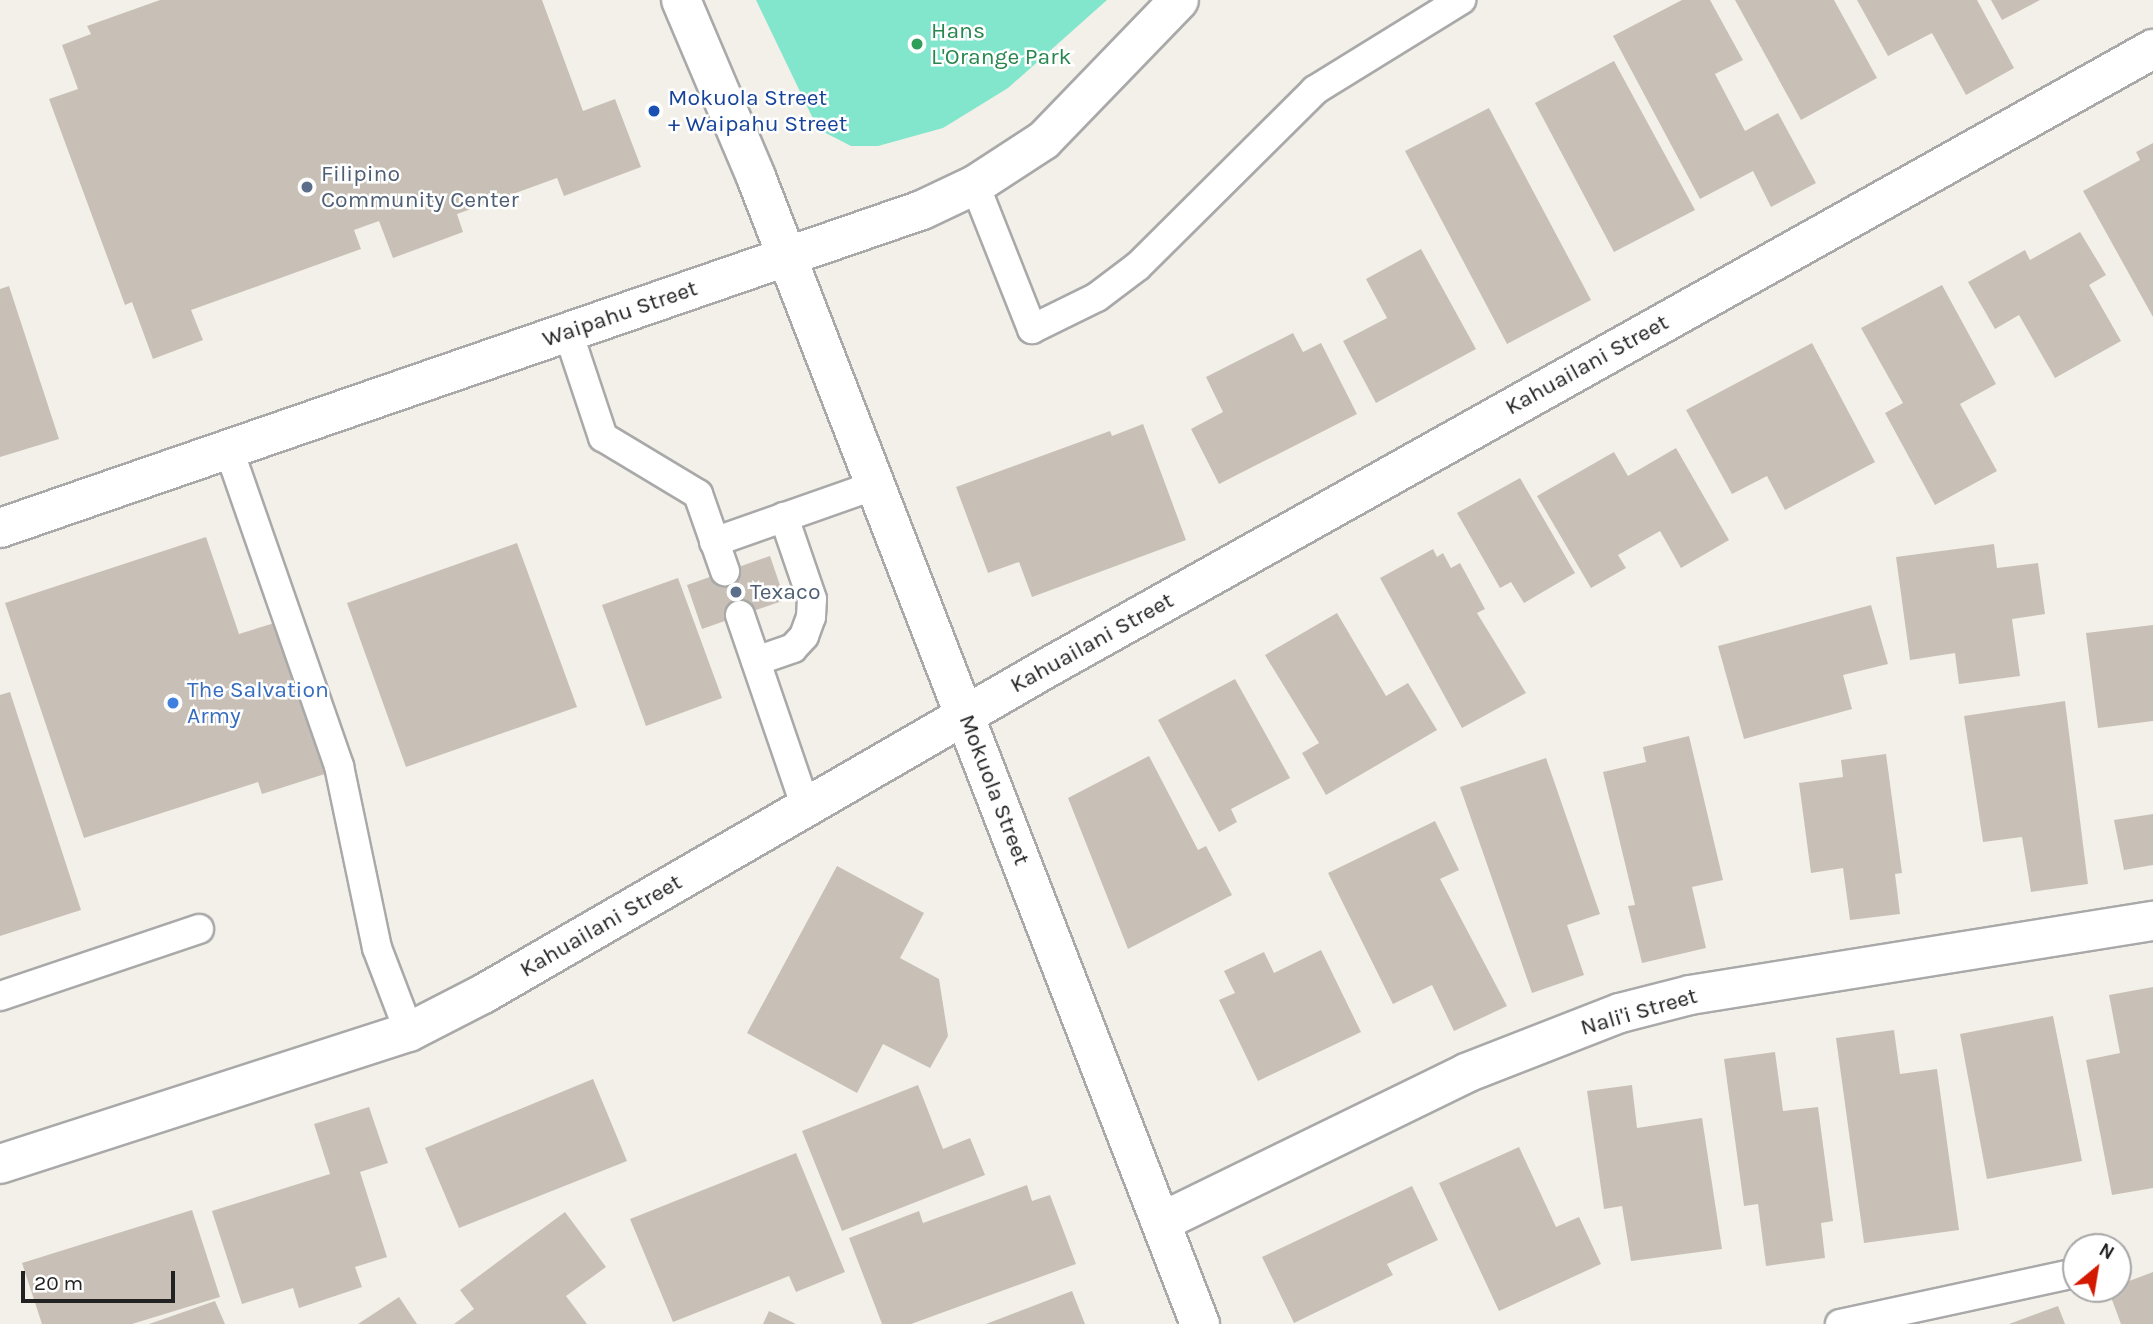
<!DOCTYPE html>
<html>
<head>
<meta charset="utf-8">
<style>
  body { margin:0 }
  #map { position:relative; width:2153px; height:1324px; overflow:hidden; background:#f2f0e8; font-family:Karla,sans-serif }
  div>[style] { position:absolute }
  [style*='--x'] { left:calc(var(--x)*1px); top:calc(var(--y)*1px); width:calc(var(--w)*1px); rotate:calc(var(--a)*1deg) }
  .pitch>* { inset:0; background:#81e6cb }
  .building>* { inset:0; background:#c8c0b7 }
  .roads { filter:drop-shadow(2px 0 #a9a9a9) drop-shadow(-2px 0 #a9a9a9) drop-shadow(0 2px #a9a9a9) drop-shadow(0 -2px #a9a9a9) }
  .service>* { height:28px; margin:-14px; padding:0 14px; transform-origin:14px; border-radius:14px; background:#fff }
  .minor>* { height:38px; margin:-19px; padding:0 19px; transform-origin:19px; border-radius:19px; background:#fff }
  .tertiary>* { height:38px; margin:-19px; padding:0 19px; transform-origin:19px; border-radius:19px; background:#fff }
  .dots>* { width:19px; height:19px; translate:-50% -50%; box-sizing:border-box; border:4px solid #fff; border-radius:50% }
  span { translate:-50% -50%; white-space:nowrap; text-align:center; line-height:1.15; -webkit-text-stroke:5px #fff; paint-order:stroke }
  .leisure-label { font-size:23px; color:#27864d }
  .left { translate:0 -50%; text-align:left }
  .transit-label { font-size:23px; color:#164399 }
  .service-label { font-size:23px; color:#4e5e75 }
  .street-label { font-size:23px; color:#222 }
  .shop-label { font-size:23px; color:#366cbe }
  .north { position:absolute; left:2062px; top:1233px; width:70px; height:70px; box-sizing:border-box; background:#fff; border:2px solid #a7a7a7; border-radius:50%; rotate:30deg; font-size:19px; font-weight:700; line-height:28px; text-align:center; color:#222 }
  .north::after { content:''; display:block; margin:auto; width:24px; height:32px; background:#d31900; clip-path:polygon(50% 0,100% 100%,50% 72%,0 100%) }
  .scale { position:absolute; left:21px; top:1271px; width:154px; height:32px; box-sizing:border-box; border:4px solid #222; border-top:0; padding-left:9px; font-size:21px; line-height:24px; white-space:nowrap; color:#222; -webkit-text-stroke:5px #fff; paint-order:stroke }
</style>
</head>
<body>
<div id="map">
  <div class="pitch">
    <i style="clip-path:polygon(756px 0,1107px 0,1008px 88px,943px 128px,878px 146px,851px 146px,818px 129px)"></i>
  </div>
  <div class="building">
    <i style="clip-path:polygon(160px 0,542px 0,583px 111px,615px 99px,641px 167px,564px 196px,557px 178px,457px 214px,463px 232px,393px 258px,379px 221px,354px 230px,361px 249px,191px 310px,203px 340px,153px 359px,132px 302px,125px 305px,49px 99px,78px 89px,62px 45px,91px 34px,87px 26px)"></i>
    <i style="clip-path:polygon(1682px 0,1710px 0,1743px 60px,1715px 74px,1745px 131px,1778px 113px,1816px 183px,1771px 207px,1753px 171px,1700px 199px,1613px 36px)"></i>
    <i style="clip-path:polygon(1735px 0,1834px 0,1877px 78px,1801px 120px)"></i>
    <i style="clip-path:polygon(1857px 0,1977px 0,2014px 68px,1966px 95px,1932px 33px,1888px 56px)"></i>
    <i style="clip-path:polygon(1991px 0,2040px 0,2002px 20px)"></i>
    <i style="clip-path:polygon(1614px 61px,1695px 210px,1614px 252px,1535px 103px)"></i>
    <i style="clip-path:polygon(1489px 108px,1591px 300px,1507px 344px,1405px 151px)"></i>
    <i style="clip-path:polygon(2153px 143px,2153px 317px,2083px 191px,2140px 160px,2136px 152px)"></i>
    <i style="clip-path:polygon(2080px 232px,2106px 275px,2089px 285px,2121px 341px,2055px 378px,2019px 315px,1995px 329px,1968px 282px,2025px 250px,2030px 260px)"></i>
    <i style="clip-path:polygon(1421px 249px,1476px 349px,1376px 403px,1343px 341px,1387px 318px,1366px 279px)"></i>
    <i style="clip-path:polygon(1942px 285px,1996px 384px,1960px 404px,1997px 471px,1935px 505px,1885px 413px,1903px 403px,1861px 328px)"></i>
    <i style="clip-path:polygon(9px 286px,59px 439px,0 457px,0 289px)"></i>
    <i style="clip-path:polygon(1293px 333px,1303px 352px,1321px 343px,1357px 414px,1219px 484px,1191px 429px,1223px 412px,1206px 377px)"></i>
    <i style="clip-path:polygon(1812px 343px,1875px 462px,1785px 510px,1767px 476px,1732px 494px,1686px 410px)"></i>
    <i style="clip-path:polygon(1143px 424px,1186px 540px,1032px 597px,1019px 562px,988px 573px,956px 487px,1110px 431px,1112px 436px)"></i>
    <i style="clip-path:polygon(1676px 448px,1729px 540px,1681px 568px,1660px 531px,1618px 555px,1626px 568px,1591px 588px,1537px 496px,1614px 452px,1628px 476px)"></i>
    <i style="clip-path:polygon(1520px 478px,1575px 573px,1524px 603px,1511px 582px,1500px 588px,1457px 513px)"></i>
    <i style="clip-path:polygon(206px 537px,239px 634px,281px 621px,331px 772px,262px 794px,258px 782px,84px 838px,5px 603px)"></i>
    <i style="clip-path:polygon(517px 543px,577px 707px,406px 767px,347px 603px)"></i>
    <i style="clip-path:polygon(1994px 544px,1997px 568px,2038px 563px,2045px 614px,2012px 619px,2020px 676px,1959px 684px,1955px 653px,1910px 660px,1896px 557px)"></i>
    <i style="clip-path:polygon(1433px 549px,1437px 557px,1443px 553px,1451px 568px,1460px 563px,1485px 609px,1477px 613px,1526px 693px,1462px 728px,1380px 578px)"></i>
    <i style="clip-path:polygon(770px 556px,785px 600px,702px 629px,687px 585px)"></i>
    <i style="clip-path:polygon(678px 578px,722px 698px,646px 726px,602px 605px)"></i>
    <i style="clip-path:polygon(1871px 605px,1888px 664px,1843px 675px,1852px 709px,1744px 739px,1718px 646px)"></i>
    <i style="clip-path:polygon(1337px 613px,1386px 696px,1408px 683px,1437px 730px,1326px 795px,1302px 753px,1319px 743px,1265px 655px)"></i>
    <i style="clip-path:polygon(2153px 625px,2153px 721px,2098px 728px,2086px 633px)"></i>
    <i style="clip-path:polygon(1235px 679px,1290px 778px,1231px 809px,1237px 822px,1219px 832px,1158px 720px)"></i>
    <i style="clip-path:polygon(10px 692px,81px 910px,0 936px,0 695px)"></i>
    <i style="clip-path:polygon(2065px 701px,2088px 884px,2031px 892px,2022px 837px,1983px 842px,1964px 716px)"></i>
    <i style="clip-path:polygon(1689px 736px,1723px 880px,1692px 887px,1706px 948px,1642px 963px,1628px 906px,1635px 905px,1603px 772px,1646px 762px,1643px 747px)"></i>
    <i style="clip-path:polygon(1886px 754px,1902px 873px,1895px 874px,1900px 914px,1850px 920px,1843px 868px,1811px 873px,1799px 783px,1843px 777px,1841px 760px)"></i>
    <i style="clip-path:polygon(1149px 756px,1198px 850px,1206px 846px,1232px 895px,1128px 949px,1068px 798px)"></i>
    <i style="clip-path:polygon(1546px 758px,1600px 914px,1567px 925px,1584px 975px,1532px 993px,1460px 787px)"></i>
    <i style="clip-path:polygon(2153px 814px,2153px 865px,2124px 870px,2114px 820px)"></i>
    <i style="clip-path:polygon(1435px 821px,1459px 870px,1440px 879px,1507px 1006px,1454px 1031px,1432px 985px,1393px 1004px,1328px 873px)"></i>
    <i style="clip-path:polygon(837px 866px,924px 913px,900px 958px,939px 979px,948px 1036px,930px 1068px,883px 1044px,857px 1093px,747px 1033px)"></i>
    <i style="clip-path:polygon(1321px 950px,1361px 1032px,1258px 1081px,1219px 1000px,1235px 993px,1224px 971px,1264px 952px,1274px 973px)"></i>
    <i style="clip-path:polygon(2153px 987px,2153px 1188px,2112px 1195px,2086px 1060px,2120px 1053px,2109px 995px)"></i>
    <i style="clip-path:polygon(2053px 1016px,2082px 1161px,1987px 1179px,1960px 1034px)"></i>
    <i style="clip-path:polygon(1894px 1030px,1900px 1074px,1937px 1069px,1959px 1230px,1864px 1243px,1836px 1038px)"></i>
    <i style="clip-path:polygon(1775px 1052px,1783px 1111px,1818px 1107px,1833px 1221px,1821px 1223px,1825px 1258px,1766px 1266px,1758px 1204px,1744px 1206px,1724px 1059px)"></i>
    <i style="clip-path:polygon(593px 1079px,627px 1161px,459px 1228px,425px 1148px)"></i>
    <i style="clip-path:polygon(918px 1085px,943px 1149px,970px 1138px,985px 1175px,842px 1231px,802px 1131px)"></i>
    <i style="clip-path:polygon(1632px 1085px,1637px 1128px,1702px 1118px,1722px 1249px,1631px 1261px,1622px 1206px,1604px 1209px,1587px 1091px)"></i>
    <i style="clip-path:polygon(369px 1107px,388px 1163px,360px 1172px,387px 1257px,355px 1267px,362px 1287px,299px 1308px,293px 1288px,242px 1304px,212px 1211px,330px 1174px,314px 1124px)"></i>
    <i style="clip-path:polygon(1519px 1147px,1556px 1227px,1579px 1217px,1601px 1264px,1499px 1311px,1439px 1183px)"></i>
    <i style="clip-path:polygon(796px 1153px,845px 1272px,796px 1292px,789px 1276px,673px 1322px,630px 1219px)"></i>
    <i style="clip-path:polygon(1027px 1185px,1032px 1201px,1050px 1195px,1076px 1264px,911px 1324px,882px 1324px,849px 1238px,919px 1211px,923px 1223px)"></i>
    <i style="clip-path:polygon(1412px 1186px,1438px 1240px,1387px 1264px,1393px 1275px,1294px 1323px,1262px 1257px)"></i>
    <i style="clip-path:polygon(192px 1210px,220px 1297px,132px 1324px,42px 1324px,22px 1263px)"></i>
    <i style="clip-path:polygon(565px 1212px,606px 1267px,566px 1296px,587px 1324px,454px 1324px,474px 1309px,460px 1290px)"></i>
    <i style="clip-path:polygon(2153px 1272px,2153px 1324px,2121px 1324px,2108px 1289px)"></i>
    <i style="clip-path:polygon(1072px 1291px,1085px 1324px,986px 1324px)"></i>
    <i style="clip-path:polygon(399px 1297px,417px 1324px,358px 1324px)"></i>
    <i style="clip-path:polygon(215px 1301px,225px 1324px,149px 1324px)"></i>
    <i style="clip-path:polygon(2058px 1306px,2065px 1324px,2009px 1324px)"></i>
    <i style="clip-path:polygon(769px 1311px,796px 1324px,763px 1324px)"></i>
  </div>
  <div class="roads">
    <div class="service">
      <i style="--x:975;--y:185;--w:155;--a:68.4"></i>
      <i style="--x:1032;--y:329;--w:72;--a:-26.2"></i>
      <i style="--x:1097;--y:297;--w:51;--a:-37.1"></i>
      <i style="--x:1138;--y:266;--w:250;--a:-44.8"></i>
      <i style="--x:1315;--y:90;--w:172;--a:-31.7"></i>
      <i style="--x:568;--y:332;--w:111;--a:71.6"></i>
      <i style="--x:603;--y:437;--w:111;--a:31"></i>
      <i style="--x:698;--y:494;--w:82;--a:70.7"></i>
      <i style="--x:229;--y:450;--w:335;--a:70.8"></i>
      <i style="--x:339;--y:766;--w:186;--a:78.2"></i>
      <i style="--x:377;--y:948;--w:90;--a:69.1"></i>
      <i style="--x:714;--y:542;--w:172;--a:-19.4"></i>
      <i style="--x:740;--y:615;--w:204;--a:71.1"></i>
      <i style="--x:756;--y:661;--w:39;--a:-19"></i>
      <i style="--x:793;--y:648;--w:16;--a:-47"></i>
      <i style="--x:804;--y:636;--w:20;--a:-70"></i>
      <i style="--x:811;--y:617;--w:18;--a:-87"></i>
      <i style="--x:812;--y:599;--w:87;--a:-108.9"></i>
      <i style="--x:0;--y:996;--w:210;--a:-18.6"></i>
      <i style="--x:1840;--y:1324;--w:236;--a:-12.2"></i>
    </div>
    <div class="minor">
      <i style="--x:0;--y:1164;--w:430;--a:-17.9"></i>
      <i style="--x:409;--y:1032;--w:83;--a:-27.2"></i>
      <i style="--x:483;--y:994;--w:649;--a:-30.04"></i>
      <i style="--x:1045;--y:669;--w:1270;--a:-29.23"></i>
      <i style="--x:1161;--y:1222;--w:339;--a:-26"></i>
      <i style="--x:1466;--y:1073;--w:165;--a:-21.3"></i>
      <i style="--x:1620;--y:1013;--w:72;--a:-14.4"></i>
      <i style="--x:1690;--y:995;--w:469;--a:-9.1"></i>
    </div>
    <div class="tertiary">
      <i style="--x:681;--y:0;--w:192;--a:67"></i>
      <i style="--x:756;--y:177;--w:1230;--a:68.84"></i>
      <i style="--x:0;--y:528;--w:975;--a:-19.03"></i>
      <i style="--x:922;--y:210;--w:59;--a:-25.3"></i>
      <i style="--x:975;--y:185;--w:82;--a:-33.1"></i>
      <i style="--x:1044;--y:140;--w:194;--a:-46"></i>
    </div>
  </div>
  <div class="dots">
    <i style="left:917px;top:44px;background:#2e9e5b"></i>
    <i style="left:654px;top:111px;background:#1a4fb4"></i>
    <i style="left:307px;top:187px;background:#5c6f8a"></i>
    <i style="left:736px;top:592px;background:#5c6f8a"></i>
    <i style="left:173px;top:703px;background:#3f7fe0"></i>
  </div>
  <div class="leisure-label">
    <span class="left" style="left:931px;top:44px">Hans<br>L'Orange Park</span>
  </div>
  <div class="transit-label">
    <span class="left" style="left:668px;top:111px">Mokuola Street<br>+ Waipahu Street</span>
  </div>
  <div class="service-label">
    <span class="left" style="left:321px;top:187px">Filipino<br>Community Center</span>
    <span class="left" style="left:750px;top:592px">Texaco</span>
  </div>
  <div class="street-label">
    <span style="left:620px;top:314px;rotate:-19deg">Waipahu Street</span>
    <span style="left:1587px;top:365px;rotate:-29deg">Kahuailani Street</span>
    <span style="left:1092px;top:643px;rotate:-29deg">Kahuailani Street</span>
    <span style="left:994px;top:790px;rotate:69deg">Mokuola Street</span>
    <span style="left:601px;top:926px;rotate:-30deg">Kahuailani Street</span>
    <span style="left:1639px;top:1012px;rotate:-16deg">Nali'i Street</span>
  </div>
  <div class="shop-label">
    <span class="left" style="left:187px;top:703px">The Salvation<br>Army</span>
  </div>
  <div class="north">N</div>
  <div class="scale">20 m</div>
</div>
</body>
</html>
